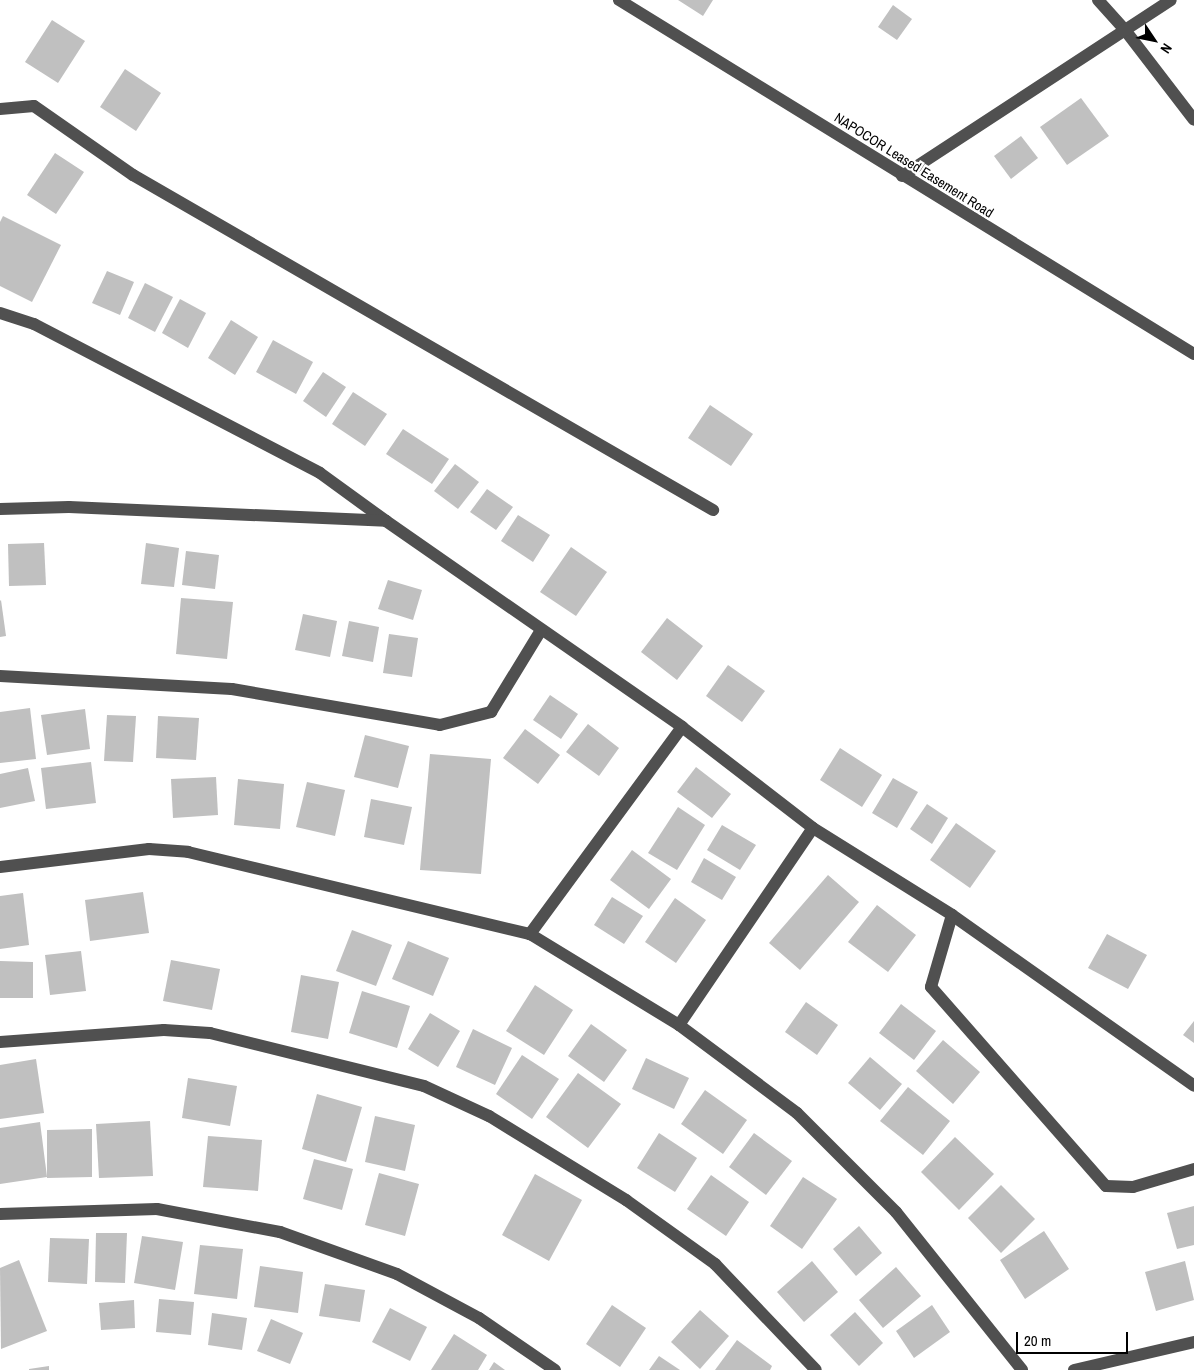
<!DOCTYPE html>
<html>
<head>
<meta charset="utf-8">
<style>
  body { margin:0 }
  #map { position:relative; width:1194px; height:1370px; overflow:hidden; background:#fff; font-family:"Archivo Narrow",sans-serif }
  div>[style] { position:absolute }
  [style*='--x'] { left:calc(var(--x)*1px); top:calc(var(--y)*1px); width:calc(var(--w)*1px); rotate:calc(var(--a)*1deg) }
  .building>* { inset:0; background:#c0c0c0 }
  .minor>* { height:12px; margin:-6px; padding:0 6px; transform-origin:6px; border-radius:6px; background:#505050 }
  span { translate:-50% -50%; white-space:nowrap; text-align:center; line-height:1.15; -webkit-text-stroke:4.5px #fff; paint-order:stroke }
  .street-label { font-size:14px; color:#000 }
  .north { position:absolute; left:1129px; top:15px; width:50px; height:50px; -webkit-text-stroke:4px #fff; paint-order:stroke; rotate:124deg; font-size:14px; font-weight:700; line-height:20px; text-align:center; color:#000 }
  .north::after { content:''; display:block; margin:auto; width:18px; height:22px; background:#000; clip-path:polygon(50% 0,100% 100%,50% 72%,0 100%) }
  .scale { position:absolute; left:1016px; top:1332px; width:112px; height:22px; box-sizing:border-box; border:2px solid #000; border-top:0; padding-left:6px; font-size:15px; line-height:18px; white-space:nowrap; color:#000; -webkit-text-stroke:4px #fff; paint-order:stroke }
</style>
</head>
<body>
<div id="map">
  <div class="building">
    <i style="clip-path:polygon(678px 0,713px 0,703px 16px)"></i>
    <i style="clip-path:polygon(893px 5px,912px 19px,897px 40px,878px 27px)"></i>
    <i style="clip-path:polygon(52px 20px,85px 41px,58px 83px,25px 62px)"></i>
    <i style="clip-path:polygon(125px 69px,161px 93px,136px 131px,100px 107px)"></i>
    <i style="clip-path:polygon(1081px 98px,1109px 136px,1067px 165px,1040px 127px)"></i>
    <i style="clip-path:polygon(1021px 136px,1038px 158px,1011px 179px,994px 156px)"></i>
    <i style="clip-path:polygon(55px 153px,84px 172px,56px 214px,27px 195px)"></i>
    <i style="clip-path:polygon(3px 216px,61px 245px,32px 302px,0 286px,0 222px)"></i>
    <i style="clip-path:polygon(107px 271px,134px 282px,120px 315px,92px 303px)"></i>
    <i style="clip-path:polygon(145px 283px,173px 297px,155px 332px,128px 318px)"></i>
    <i style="clip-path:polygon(180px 299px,206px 313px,188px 348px,162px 333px)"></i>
    <i style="clip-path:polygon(231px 320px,258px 337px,235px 375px,208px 358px)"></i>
    <i style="clip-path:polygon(273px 340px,313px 362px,296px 394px,256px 372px)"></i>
    <i style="clip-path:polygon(323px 372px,346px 387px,326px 417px,303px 401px)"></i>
    <i style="clip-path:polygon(353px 392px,387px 414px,365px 446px,332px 424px)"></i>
    <i style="clip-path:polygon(710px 405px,753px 434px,731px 466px,688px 438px)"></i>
    <i style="clip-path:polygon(403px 429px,449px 459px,432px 484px,386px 454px)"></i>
    <i style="clip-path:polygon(455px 464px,479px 482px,458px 509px,434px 491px)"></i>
    <i style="clip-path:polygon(487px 489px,513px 507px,496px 530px,470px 512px)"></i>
    <i style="clip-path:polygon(518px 515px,550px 535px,533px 562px,501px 541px)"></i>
    <i style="clip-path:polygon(44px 543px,46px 585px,9px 586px,8px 544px)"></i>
    <i style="clip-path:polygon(146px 543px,179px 548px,174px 587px,141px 584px)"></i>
    <i style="clip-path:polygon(571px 547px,607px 572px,576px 616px,540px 592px)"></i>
    <i style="clip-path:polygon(186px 551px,219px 555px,215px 589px,182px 585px)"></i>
    <i style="clip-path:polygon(388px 580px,422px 590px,413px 620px,378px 609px)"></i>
    <i style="clip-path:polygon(181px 598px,233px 602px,227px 659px,176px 654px)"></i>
    <i style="clip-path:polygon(1px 600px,6px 636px,0 637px,0 601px)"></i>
    <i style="clip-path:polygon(303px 614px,337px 621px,330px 657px,295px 650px)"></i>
    <i style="clip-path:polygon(667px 618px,703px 646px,677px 680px,641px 652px)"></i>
    <i style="clip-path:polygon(349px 621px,379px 627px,373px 662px,342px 656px)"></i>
    <i style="clip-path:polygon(389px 634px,418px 638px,412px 677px,383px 673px)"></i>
    <i style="clip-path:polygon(728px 665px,765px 691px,742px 722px,706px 696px)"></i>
    <i style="clip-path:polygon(550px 695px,578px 714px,561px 739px,533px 720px)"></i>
    <i style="clip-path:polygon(30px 708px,36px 759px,0 763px,0 712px)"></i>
    <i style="clip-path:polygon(85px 709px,90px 749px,47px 755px,41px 715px)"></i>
    <i style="clip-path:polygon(107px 715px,136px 716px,133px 762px,104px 761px)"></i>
    <i style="clip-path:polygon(158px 716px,199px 718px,196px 760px,156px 758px)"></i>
    <i style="clip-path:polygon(588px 724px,619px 748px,599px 776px,566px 752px)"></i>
    <i style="clip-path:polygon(525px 729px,560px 755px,538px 784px,503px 758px)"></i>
    <i style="clip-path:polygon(365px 735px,409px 746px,398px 788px,354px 777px)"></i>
    <i style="clip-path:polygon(840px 748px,882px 775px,862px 807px,820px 780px)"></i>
    <i style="clip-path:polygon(430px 754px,491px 759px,481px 874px,420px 870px)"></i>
    <i style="clip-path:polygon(91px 762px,96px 803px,46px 809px,41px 768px)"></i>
    <i style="clip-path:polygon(696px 767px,731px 794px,712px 818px,677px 792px)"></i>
    <i style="clip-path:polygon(28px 768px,35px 801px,0 808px,0 774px)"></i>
    <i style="clip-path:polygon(216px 777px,218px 815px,173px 818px,171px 779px)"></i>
    <i style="clip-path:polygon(893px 778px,918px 792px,897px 828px,872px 813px)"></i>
    <i style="clip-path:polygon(238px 779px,284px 784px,280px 829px,234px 825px)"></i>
    <i style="clip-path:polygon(307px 782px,345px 790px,335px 836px,296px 827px)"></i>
    <i style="clip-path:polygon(371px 799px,412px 807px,404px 845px,364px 837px)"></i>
    <i style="clip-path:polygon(927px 804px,948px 818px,932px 844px,910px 829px)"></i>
    <i style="clip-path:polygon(678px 807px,705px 825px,677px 870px,648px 853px)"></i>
    <i style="clip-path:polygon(956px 823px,996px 851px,970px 888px,930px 860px)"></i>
    <i style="clip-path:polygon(722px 825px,756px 845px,740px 870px,707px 850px)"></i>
    <i style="clip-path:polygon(632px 850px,671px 879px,649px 909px,610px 880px)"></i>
    <i style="clip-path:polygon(704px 858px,736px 877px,722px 900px,691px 882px)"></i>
    <i style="clip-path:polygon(828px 875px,859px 902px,800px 970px,769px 943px)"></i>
    <i style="clip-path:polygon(143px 892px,149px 933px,90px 941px,85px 900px)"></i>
    <i style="clip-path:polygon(23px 893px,29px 945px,0 949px,0 896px)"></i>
    <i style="clip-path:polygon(612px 897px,643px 916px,624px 944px,594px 925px)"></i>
    <i style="clip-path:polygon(675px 898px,706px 920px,676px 963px,645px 942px)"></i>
    <i style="clip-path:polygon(877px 905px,916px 935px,888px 972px,848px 942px)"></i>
    <i style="clip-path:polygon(352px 930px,392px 945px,376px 986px,336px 971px)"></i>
    <i style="clip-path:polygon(1107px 934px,1147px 955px,1128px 989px,1088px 968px)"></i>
    <i style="clip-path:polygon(408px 941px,449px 958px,433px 996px,392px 979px)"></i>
    <i style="clip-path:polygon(81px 951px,86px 991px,50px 995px,45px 955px)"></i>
    <i style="clip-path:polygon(171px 960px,220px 969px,212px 1010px,163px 1001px)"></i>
    <i style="clip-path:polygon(0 961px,33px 962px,33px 998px,0 998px)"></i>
    <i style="clip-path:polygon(301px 975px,339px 982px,328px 1039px,291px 1032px)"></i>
    <i style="clip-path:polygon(535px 985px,573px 1010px,544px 1055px,506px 1031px)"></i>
    <i style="clip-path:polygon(362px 991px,410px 1006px,397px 1048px,349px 1033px)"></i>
    <i style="clip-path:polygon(806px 1002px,838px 1025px,817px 1055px,785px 1032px)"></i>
    <i style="clip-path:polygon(901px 1004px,936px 1031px,914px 1060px,879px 1033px)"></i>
    <i style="clip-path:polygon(430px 1013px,460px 1031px,438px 1067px,408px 1049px)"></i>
    <i style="clip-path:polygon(1194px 1021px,1194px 1043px,1183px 1035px)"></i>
    <i style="clip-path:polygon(591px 1024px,627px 1050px,604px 1082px,568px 1056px)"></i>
    <i style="clip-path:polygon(473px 1029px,512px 1048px,495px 1085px,456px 1067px)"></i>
    <i style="clip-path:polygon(943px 1040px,980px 1072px,953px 1104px,916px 1071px)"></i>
    <i style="clip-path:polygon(522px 1055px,559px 1079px,532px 1119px,496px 1094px)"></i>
    <i style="clip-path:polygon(870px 1057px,902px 1084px,880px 1110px,848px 1083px)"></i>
    <i style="clip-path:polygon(646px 1058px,689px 1078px,674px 1109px,632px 1089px)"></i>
    <i style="clip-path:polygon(36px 1059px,44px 1113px,0 1119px,0 1065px)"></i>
    <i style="clip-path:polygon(578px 1073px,621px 1104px,588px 1148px,546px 1117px)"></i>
    <i style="clip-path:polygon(188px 1078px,237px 1086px,230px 1126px,182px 1118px)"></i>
    <i style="clip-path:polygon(908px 1087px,950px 1121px,923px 1155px,880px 1121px)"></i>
    <i style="clip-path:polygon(705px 1090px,747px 1120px,723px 1154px,681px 1124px)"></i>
    <i style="clip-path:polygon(317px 1094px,362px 1107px,346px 1162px,302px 1149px)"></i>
    <i style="clip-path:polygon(375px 1116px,415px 1125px,405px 1171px,365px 1162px)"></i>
    <i style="clip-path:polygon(150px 1121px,153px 1176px,99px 1178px,96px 1124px)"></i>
    <i style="clip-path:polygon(40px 1122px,47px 1177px,0 1184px,0 1128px)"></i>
    <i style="clip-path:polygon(92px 1129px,92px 1177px,47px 1178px,47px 1130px)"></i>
    <i style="clip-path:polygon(659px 1133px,697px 1158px,675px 1192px,637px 1168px)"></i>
    <i style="clip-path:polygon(754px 1133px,792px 1161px,766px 1195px,729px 1167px)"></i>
    <i style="clip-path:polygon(208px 1136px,262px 1140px,258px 1191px,203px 1187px)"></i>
    <i style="clip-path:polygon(955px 1137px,994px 1174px,959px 1210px,921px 1172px)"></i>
    <i style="clip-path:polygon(314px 1159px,353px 1169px,342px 1210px,303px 1199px)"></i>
    <i style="clip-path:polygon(379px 1173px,419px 1184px,405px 1236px,365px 1225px)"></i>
    <i style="clip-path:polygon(535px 1174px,582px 1200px,549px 1261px,502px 1235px)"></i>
    <i style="clip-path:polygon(711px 1175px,749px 1202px,726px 1236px,687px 1209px)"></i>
    <i style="clip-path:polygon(803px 1177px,837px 1199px,802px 1249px,770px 1226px)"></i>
    <i style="clip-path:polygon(1001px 1185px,1035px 1219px,1001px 1253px,968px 1218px)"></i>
    <i style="clip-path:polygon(1194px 1206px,1194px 1245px,1177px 1249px,1167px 1213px)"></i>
    <i style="clip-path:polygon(859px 1226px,882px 1253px,856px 1276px,833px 1249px)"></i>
    <i style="clip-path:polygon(1044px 1231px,1069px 1269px,1025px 1299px,1000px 1260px)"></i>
    <i style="clip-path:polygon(96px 1233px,127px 1233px,125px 1283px,95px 1282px)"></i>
    <i style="clip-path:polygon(142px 1236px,183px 1242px,175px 1290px,134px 1283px)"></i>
    <i style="clip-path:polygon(50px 1238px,89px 1239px,87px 1284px,48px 1282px)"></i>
    <i style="clip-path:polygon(200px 1245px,243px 1249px,237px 1299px,194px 1294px)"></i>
    <i style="clip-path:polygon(19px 1260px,47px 1331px,1px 1349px,0 1268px)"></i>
    <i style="clip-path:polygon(812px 1261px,838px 1292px,804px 1322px,777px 1292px)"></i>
    <i style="clip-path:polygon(1185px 1261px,1194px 1300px,1156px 1311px,1145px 1272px)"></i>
    <i style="clip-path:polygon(260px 1266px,303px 1272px,298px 1313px,254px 1307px)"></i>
    <i style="clip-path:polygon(896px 1267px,921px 1296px,883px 1328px,859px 1300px)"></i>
    <i style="clip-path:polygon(325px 1284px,365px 1290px,360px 1322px,319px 1316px)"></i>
    <i style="clip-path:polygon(159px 1299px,194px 1302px,191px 1335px,156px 1332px)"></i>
    <i style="clip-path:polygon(134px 1300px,135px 1328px,101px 1330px,99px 1303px)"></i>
    <i style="clip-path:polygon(612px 1305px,646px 1328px,620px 1367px,586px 1344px)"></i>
    <i style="clip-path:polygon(932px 1305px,950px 1332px,914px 1358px,896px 1331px)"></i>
    <i style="clip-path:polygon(390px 1308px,427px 1327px,410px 1361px,372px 1342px)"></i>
    <i style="clip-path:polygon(700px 1310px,729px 1336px,700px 1369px,671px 1342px)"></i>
    <i style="clip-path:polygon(855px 1312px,883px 1343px,859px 1366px,830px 1335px)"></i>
    <i style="clip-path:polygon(212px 1313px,247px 1318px,242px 1350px,208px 1345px)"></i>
    <i style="clip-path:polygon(271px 1319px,303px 1333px,290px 1364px,257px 1351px)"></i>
    <i style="clip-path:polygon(454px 1334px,487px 1355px,478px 1370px,431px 1370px)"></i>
    <i style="clip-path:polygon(737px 1340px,772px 1366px,770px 1370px,715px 1370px)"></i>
    <i style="clip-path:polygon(659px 1356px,680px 1370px,649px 1370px)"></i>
    <i style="clip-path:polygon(494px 1362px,505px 1370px,489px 1370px)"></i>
    <i style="clip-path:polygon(49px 1366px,49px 1370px,29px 1370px,29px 1369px)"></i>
  </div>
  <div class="minor">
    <i style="--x:619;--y:0;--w:675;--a:31.62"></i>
    <i style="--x:1098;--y:0;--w:40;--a:48"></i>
    <i style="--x:1125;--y:30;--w:113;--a:52.5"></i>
    <i style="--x:0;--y:109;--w:34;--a:-5"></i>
    <i style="--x:34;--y:106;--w:121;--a:34.9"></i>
    <i style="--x:133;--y:175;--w:670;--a:30.01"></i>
    <i style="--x:902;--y:176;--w:321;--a:-33.2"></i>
    <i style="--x:0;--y:313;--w:36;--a:18"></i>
    <i style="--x:34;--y:324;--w:322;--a:27.5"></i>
    <i style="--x:320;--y:473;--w:82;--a:36"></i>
    <i style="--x:386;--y:521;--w:361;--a:34.8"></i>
    <i style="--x:682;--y:727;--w:257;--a:126.3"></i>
    <i style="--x:0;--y:509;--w:69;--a:-1.7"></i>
    <i style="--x:69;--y:507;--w:317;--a:2.5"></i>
    <i style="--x:0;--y:676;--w:232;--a:3.2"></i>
    <i style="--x:232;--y:689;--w:211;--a:9.8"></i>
    <i style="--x:440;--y:725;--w:53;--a:-14.3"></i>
    <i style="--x:491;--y:712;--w:96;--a:-58.6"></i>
    <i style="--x:682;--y:727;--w:165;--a:37.6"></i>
    <i style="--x:0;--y:867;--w:150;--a:-6.9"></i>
    <i style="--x:149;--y:849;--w:39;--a:4"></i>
    <i style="--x:188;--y:852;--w:352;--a:13.5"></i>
    <i style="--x:530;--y:934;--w:175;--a:31.4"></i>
    <i style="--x:679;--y:1025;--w:147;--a:36.7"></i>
    <i style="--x:797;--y:1113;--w:140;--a:45"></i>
    <i style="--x:896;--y:1212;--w:202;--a:51.4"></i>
    <i style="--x:952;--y:915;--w:75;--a:106.3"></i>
    <i style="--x:931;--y:987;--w:265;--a:48.7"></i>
    <i style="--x:1106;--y:1186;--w:27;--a:2"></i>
    <i style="--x:1133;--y:1187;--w:64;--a:-16.4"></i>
    <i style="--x:679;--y:1025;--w:238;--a:-55.8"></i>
    <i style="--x:813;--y:828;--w:164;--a:32"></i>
    <i style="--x:952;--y:915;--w:296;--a:35.2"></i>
    <i style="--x:0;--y:1042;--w:164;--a:-4.2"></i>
    <i style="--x:164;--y:1030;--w:46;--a:3.7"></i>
    <i style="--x:210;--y:1033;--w:220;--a:13.9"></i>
    <i style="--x:424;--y:1086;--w:72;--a:24.8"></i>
    <i style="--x:489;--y:1116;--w:161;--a:31.5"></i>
    <i style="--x:626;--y:1200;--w:110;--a:35.7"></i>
    <i style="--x:715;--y:1264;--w:146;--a:46.4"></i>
    <i style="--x:0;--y:1214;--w:157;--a:-1.8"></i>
    <i style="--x:157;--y:1209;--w:125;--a:10.6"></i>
    <i style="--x:280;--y:1232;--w:124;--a:19.7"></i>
    <i style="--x:397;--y:1274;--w:93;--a:28.2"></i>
    <i style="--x:479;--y:1318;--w:92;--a:34.4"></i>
    <i style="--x:1074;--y:1370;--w:123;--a:-13.1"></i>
  </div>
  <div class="street-label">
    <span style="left:914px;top:165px;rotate:32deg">NAPOCOR Leased Easement Road</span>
  </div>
  <div class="north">N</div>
  <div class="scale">20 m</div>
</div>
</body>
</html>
